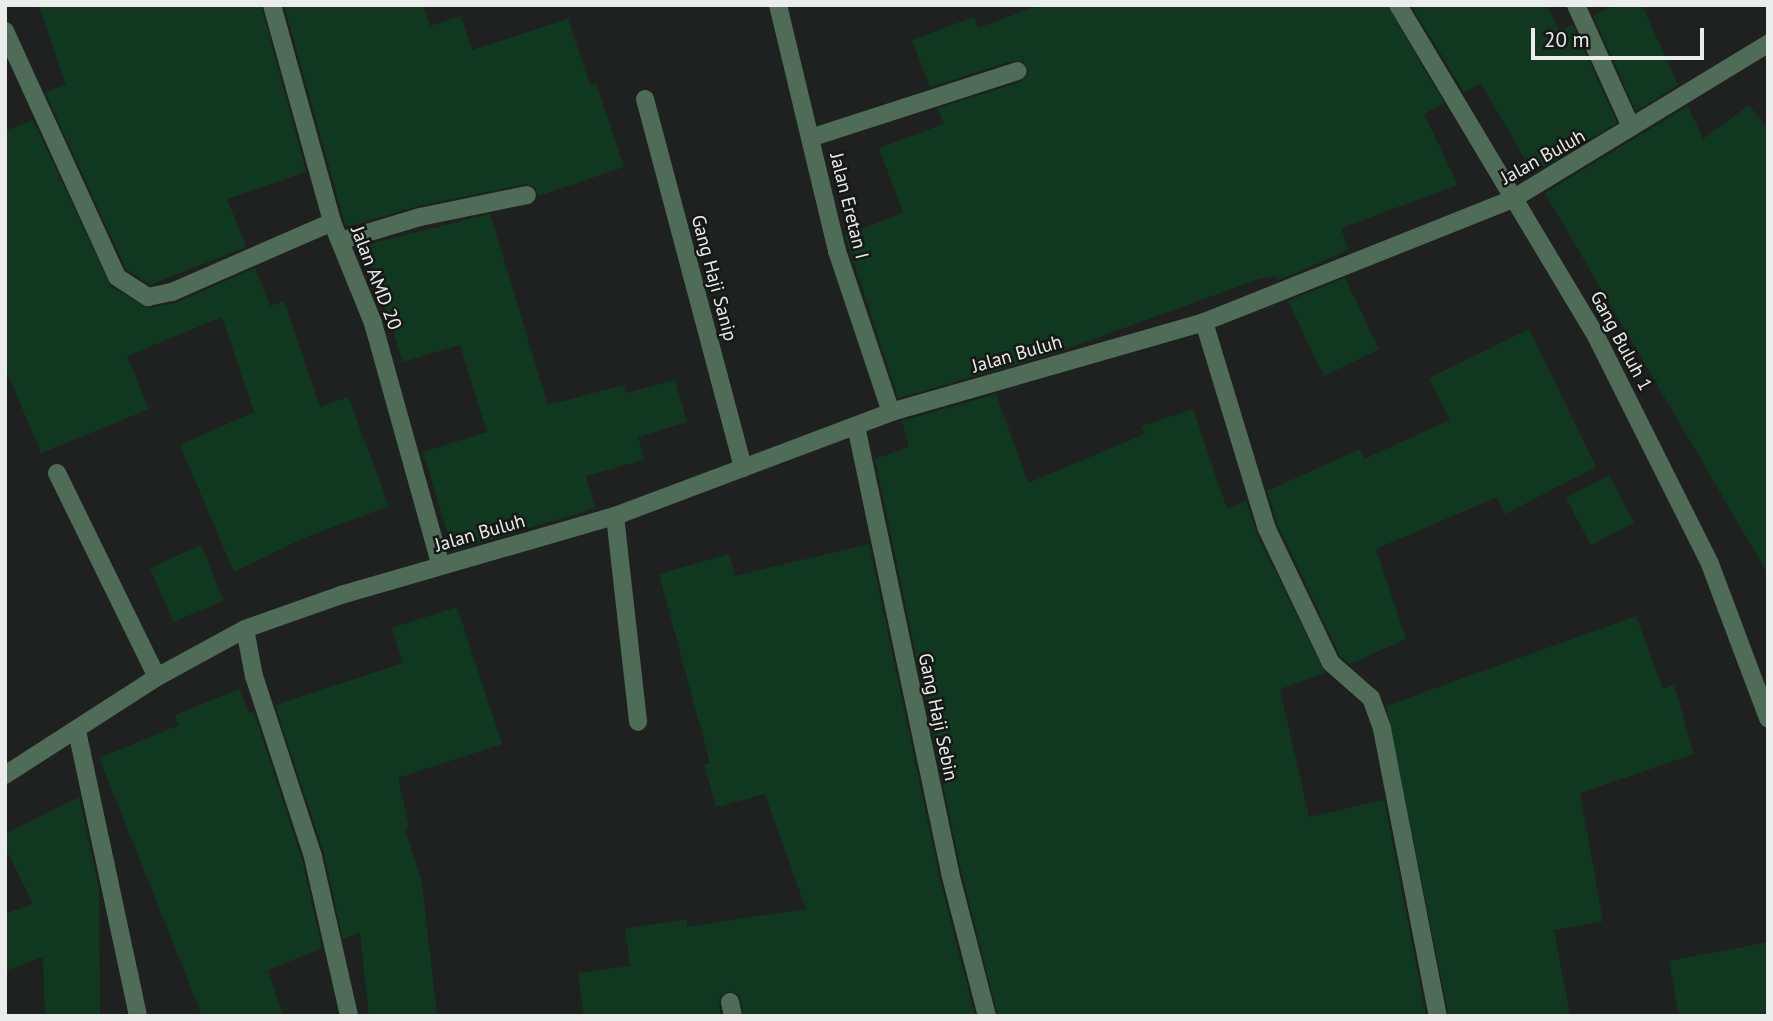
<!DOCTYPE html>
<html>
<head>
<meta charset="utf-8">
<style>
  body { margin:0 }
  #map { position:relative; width:1773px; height:1021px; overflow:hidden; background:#1f2120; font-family:"PT Sans",sans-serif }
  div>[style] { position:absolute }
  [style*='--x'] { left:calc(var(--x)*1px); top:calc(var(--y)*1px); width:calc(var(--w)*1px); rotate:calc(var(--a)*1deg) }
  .building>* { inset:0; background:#103821 }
  .lane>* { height:18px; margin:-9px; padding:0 9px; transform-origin:9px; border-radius:9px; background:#4f6c58 }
  .street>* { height:18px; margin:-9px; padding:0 9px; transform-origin:9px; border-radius:9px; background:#4f6c58 }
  span { translate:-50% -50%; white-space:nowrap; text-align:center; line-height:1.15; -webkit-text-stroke:5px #161816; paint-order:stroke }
  .street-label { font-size:19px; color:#ebedec }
  .frame { position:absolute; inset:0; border:7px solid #ebedec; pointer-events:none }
  .scale { position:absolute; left:1531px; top:28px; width:173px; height:32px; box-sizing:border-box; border:4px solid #ebedec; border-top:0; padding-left:9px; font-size:21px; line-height:24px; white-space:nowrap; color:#ebedec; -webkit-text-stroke:5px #161816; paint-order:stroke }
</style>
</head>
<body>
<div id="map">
  <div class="building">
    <i style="clip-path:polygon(39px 5px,261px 5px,306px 172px,227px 199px,246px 247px,150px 285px,126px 269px,45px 92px,66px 85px)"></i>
    <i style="clip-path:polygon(284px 5px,423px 5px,430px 26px,461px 16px,472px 50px,568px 19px,590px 85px,596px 83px,624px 167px,538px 196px,535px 187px,525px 184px,418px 206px,346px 227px)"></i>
    <i style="clip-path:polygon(1040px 5px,1387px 5px,1444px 103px,1424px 114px,1458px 185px,1341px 228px,1349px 250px,1278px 280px,1275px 276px,1259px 279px,1052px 354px,898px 398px,845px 235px,903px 213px,879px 148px,944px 124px,938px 108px,1020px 82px,1028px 73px,1024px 62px,1014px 60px,930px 87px,912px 40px,974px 17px,978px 28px)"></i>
    <i style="clip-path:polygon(1411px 5px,1547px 5px,1559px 31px,1573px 25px,1617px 123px,1533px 173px,1481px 83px,1464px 92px)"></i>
    <i style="clip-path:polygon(1615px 5px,1642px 5px,1678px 85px,1636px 111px,1593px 16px)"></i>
    <i style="clip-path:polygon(1749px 105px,1768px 130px,1768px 574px,1545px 193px,1688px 106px,1703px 139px)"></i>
    <i style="clip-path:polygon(33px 120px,111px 287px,150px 308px,176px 303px,255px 268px,270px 306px,284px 301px,320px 407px,348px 397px,389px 506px,304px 538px,234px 572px,180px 445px,254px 412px,222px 317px,127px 356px,149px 409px,41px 453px,5px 367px,5px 131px)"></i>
    <i style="clip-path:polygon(490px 214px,548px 405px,624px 385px,626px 393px,675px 380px,687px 422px,638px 437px,644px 460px,586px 476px,595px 508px,453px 551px,423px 452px,487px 432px,460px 345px,403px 362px,365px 245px)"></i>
    <i style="clip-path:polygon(1345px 278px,1379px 349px,1324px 376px,1288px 301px)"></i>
    <i style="clip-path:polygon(1529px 329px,1596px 467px,1505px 514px,1497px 497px,1376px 549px,1406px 639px,1350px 664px,1340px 656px,1278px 525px,1267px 491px,1360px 449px,1364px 459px,1450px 420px,1429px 378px)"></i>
    <i style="clip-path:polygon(996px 394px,1028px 483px,1145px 434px,1142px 426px,1193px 409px,1227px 509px,1246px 501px,1257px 534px,1325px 673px,1280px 689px,1309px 817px,1384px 800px,1426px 1016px,998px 1016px,961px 870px,875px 459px,909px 447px,902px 421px)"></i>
    <i style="clip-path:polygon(1609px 475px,1634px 523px,1591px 545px,1566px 498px)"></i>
    <i style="clip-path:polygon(869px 544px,939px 875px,975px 1016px,744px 1016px,739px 995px,728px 991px,719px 999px,721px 1016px,584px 1016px,578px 973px,630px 966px,625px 929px,686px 919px,687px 927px,806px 909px,765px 794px,716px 807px,704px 764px,710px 763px,659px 574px,729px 554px,735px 576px)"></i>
    <i style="clip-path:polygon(201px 545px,224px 601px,173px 622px,150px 568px)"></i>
    <i style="clip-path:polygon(457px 607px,502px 744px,398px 778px,409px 828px,405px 829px,422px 883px,437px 1016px,369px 1016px,360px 932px,343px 939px,324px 853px,275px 705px,403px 663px,392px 628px)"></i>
    <i style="clip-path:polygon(1636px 616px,1663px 689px,1674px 685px,1694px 754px,1580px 793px,1603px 921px,1554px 930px,1570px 1016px,1449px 1016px,1386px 706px)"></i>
    <i style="clip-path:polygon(239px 689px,249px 713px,254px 712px,302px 860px,322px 948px,268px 970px,283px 1016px,202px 1016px,99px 758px,179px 725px,175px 715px)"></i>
    <i style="clip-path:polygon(79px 797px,99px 889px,100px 1016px,45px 1016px,43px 957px,5px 971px,5px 914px,33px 904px,5px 847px,5px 834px)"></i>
    <i style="clip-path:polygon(1768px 942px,1768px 1016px,1679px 1016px,1669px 961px)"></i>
  </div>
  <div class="lane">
    <i style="--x:645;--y:99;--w:382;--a:75.1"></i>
    <i style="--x:615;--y:516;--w:207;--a:83.6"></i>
  </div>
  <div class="street">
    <i style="--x:272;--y:5;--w:225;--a:74.5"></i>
    <i style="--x:332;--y:222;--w:109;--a:67.9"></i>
    <i style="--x:373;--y:323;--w:252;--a:74.4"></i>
    <i style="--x:778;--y:5;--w:253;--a:76.5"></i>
    <i style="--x:837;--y:251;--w:170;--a:71.5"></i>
    <i style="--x:1398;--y:5;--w:381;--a:59.1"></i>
    <i style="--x:1594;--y:332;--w:259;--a:63.4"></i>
    <i style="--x:1710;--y:564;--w:165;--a:69.4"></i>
    <i style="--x:1576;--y:5;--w:134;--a:65.7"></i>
    <i style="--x:5;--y:31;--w:270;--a:65.5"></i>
    <i style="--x:117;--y:277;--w:37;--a:33"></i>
    <i style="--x:148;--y:297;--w:25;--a:-12"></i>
    <i style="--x:172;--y:292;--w:175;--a:-23.6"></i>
    <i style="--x:810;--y:138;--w:218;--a:-17.9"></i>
    <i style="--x:340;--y:241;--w:84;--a:-16.7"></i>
    <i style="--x:420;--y:217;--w:109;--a:-11.6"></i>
    <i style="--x:1204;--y:322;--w:216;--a:73.1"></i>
    <i style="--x:1267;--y:529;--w:148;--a:64.5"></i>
    <i style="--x:1331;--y:663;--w:53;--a:41.2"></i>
    <i style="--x:1371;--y:698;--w:33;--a:70"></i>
    <i style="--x:1382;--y:729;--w:292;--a:79"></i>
    <i style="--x:856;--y:426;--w:457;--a:78.1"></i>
    <i style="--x:950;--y:873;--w:148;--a:75.5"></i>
    <i style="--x:57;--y:473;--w:227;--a:63.9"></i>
    <i style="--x:245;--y:629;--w:48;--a:79.2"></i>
    <i style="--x:254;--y:676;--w:190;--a:71.9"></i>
    <i style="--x:313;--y:857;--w:163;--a:77.2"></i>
    <i style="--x:77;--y:731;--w:291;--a:77.9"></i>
    <i style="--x:5;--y:775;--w:181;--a:-32.8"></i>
    <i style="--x:157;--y:677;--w:100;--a:-28.6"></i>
    <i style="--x:245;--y:629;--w:102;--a:-19.5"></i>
    <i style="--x:341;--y:595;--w:285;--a:-16.1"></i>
    <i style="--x:615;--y:516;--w:295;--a:-20.6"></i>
    <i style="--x:891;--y:412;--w:326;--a:-16"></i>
    <i style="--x:1204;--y:322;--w:330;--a:-21.7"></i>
    <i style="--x:1511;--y:200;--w:301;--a:-31.3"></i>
    <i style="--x:730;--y:1002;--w:14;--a:78"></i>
  </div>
  <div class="street-label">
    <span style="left:1543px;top:157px;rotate:-29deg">Jalan Buluh</span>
    <span style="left:849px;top:206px;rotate:76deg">Jalan Eretan I</span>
    <span style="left:376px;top:278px;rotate:69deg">Jalan AMD 20</span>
    <span style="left:714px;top:278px;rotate:75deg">Gang Haji Sanip</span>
    <span style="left:1621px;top:341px;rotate:62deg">Gang Buluh 1</span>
    <span style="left:1017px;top:354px;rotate:-16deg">Jalan Buluh</span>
    <span style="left:480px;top:533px;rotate:-16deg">Jalan Buluh</span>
    <span style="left:938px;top:717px;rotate:78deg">Gang Haji Sebin</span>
  </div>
  <div class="frame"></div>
  <div class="scale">20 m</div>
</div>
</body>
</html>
